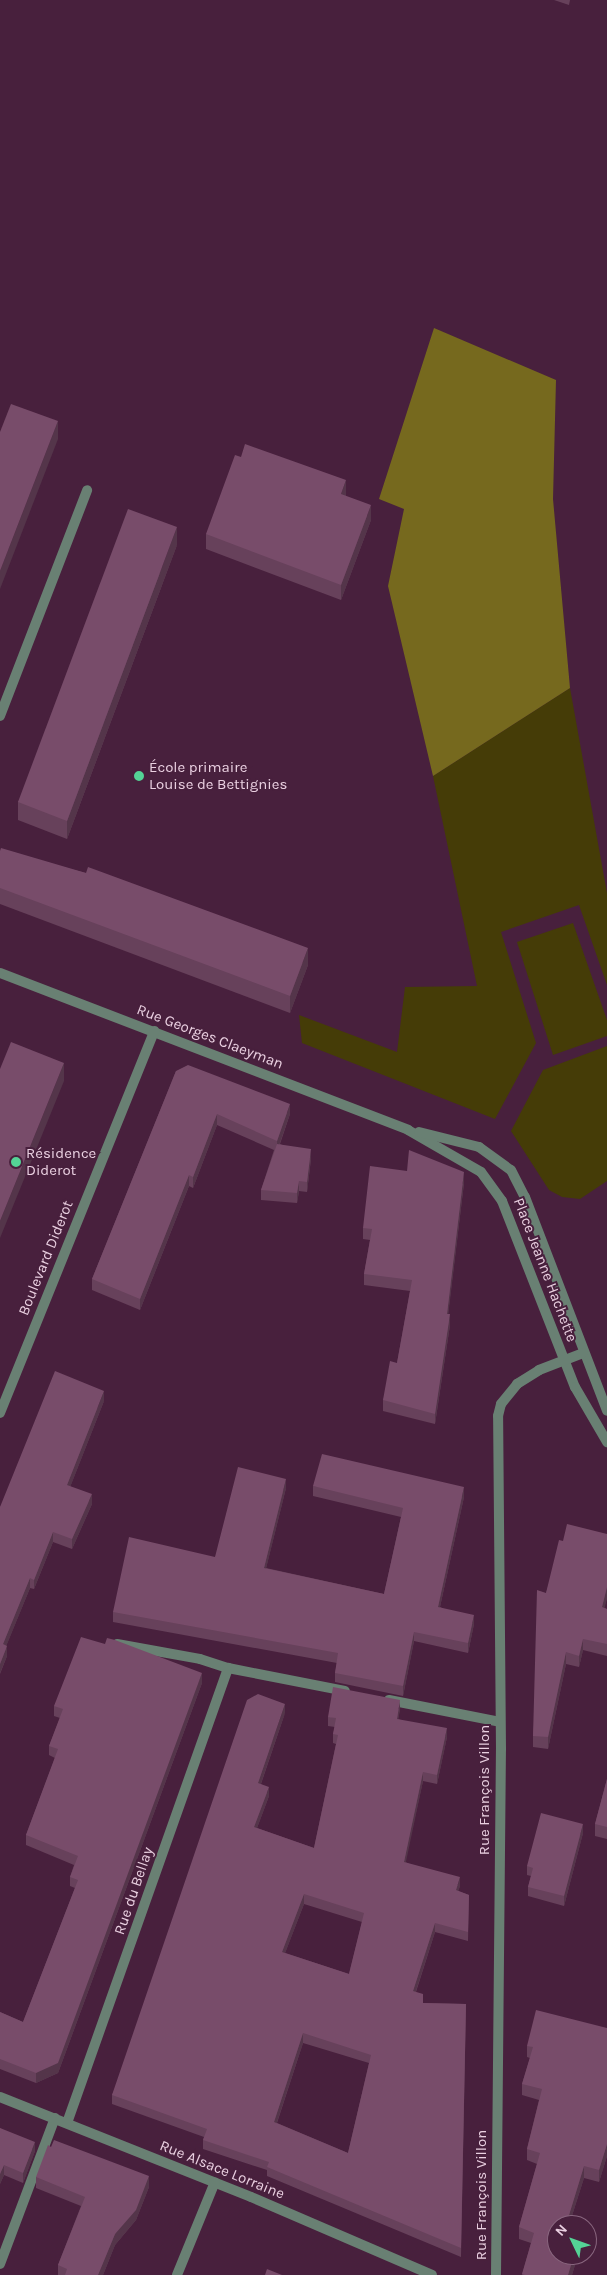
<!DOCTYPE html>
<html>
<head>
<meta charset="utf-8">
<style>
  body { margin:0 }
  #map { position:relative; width:607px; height:2275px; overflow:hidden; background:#48203d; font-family:Karla,sans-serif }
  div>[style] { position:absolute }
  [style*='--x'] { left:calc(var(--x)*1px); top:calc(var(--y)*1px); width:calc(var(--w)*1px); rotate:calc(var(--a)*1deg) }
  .green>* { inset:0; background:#453c07 }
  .forest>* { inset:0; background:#76691e }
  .lane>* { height:10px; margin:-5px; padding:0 5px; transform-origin:5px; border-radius:5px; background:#698073 }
  .street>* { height:10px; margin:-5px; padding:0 5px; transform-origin:5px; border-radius:5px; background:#698073 }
  .wall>* { inset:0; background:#67415b }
  .shaded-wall>* { inset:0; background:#54354a }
  .building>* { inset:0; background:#784c6a }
  .dots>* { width:14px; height:14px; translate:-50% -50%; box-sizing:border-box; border:2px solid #48203d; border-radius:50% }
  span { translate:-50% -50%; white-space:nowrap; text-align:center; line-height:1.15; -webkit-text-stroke:4px #48203d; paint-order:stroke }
  .poi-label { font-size:15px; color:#ead0e1 }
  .left { translate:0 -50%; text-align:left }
  .street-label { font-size:15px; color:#ead0e1 }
  .north { position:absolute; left:547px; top:2215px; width:50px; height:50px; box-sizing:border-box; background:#48203d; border:1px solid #89667f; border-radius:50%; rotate:312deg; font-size:14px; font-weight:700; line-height:20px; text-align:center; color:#ead0e1 }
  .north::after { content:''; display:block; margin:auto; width:18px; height:22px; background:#54d396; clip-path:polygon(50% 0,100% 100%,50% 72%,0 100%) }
</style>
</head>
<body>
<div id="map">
  <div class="green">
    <i style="clip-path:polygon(570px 688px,607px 893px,607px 985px,579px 905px,501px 932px,536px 1043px,495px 1119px,302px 1043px,299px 1015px,397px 1052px,405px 987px,477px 986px,433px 776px)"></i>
    <i style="clip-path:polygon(573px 923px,607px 1020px,607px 1036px,553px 1055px,517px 942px)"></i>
    <i style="clip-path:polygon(607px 1046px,607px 1181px,580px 1199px,562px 1197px,549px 1190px,511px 1131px,543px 1070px)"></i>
  </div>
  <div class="forest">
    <i style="clip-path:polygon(434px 328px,556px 380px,553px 499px,570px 688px,433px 776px,388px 586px,404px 509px,379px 499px)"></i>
  </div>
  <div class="lane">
    <i style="--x:0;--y:716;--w:242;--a:-68.9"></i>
    <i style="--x:117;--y:1644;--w:84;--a:10.2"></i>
    <i style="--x:200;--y:1659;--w:29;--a:18"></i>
    <i style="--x:0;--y:2264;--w:156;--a:-69.4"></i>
  </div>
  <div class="street">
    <i style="--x:0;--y:973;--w:437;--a:21"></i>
    <i style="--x:408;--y:1130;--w:84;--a:29.9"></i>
    <i style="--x:481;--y:1172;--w:36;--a:54"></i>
    <i style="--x:502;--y:1201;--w:200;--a:68.6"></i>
    <i style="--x:575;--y:1387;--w:64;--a:59.8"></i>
    <i style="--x:419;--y:1132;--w:62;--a:14"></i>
    <i style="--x:479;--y:1147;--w:39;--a:36"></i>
    <i style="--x:511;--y:1170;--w:30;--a:63"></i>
    <i style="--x:525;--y:1197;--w:229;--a:69"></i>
    <i style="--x:0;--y:1413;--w:412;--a:-68"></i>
    <i style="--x:389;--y:1700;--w:113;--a:11.2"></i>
    <i style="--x:0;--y:2097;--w:270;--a:21.7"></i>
    <i style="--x:251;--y:2197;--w:197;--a:23.3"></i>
    <i style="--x:67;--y:2123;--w:483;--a:-70.5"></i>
    <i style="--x:228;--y:1668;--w:119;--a:11.1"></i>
    <i style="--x:177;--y:2275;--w:100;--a:-67.8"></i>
    <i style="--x:496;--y:2275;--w:526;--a:-89.46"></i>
    <i style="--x:501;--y:1749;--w:333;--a:-90.5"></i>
    <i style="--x:498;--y:1416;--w:12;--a:-76"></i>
    <i style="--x:501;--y:1404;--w:26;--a:-51"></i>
    <i style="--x:517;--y:1384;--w:26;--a:-32"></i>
    <i style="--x:539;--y:1370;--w:47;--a:-21.1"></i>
  </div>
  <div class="wall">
    <i style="clip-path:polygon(554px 0,570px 0,569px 5px)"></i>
    <i style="clip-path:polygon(346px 495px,346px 496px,371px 520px,341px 600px,206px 549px,206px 534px)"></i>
    <i style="clip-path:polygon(177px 545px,67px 839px,18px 820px,18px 802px)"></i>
    <i style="clip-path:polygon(0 851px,86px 873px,308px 965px,290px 1013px,0 904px)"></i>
    <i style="clip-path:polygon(176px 1071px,290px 1114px,280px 1144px,311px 1159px,307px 1192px,299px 1191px,297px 1203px,261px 1200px,261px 1190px,274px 1150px,217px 1125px,193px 1188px,189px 1186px,140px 1310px,92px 1290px,92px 1279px)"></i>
    <i style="clip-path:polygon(464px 1183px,448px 1314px,450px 1325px,435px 1424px,383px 1411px,383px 1400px,397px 1363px,410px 1291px,364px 1285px,364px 1274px,370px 1240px,363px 1239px,363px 1228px)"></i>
    <i style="clip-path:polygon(104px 1401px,70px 1487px,92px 1504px,72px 1549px,53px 1542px,34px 1589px,30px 1588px,6px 1646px,7px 1656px,0 1674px,0 1507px)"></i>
    <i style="clip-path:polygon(313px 1486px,464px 1497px,440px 1607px,474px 1624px,468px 1653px,414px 1641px,403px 1696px,335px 1682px,335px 1673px,337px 1663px,113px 1622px,113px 1612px,215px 1557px,286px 1488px,266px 1568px,384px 1594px,401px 1517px,313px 1496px)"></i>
    <i style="clip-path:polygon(607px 1534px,607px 1598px,604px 1608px,607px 1609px,607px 1656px,583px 1650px,579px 1667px,566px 1664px,548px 1749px,533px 1747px,533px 1736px,546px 1593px,563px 1541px)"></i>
    <i style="clip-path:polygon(202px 1683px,58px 2073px,36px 2083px,0 2069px,0 2012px,23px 2022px,75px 1888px,70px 1886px,70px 1877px,74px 1865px,26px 1845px,26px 1835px,55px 1758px,49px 1755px,49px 1746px,60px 1718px,54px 1716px,54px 1706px)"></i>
    <i style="clip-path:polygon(evenodd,400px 1709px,398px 1719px,447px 1737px,437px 1784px,423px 1781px,405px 1862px,460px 1886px,458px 1891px,469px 1895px,468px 1941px,435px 1932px,416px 1992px,423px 2003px,466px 2004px,461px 2257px,267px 2176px,267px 2170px,203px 2149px,203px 2140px,204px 2137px,112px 2104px,112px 2095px,285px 1713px,261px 1784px,269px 1796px,257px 1828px,314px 1848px,336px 1744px,333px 1743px,333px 1734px,335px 1727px,328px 1726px,328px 1717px,400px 1709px,304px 1904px,362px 1922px,349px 1974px,285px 1953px,304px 1904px,400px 1709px,303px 2043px,369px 2063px,348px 2153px,277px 2123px,303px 2043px)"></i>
    <i style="clip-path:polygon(607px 1779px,607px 1839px,595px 1836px,595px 1824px)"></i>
    <i style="clip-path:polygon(583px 1833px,564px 1906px,528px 1896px,528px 1887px,531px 1876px,527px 1875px,527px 1866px)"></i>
    <i style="clip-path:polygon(607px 2028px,607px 2156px,599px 2182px,584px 2178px,569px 2225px,557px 2225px,557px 2255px,577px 2255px,577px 2258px,572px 2275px,522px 2275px,531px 2243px,519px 2239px,519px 2227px,537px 2164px,527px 2160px,527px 2149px,539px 2100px,522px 2095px,522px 2084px,530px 2058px,527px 2057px,527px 2046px)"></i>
    <i style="clip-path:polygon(0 2128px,35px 2151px,23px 2183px,4px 2175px,0 2184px)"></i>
    <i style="clip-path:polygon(36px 2177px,149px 2187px,136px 2220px,115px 2245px,103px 2275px,58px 2275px,58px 2265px,81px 2206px,36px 2188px)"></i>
  </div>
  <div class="shaded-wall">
    <i style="clip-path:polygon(58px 421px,58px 439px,0 589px,0 571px)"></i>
    <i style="clip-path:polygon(346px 480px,346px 495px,341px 509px,341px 494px)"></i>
    <i style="clip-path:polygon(371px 505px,371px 520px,341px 600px,341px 585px)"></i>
    <i style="clip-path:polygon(177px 527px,177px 545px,67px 839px,67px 821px)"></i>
    <i style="clip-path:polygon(308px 948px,308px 965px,290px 1013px,290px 996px)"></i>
    <i style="clip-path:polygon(64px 1063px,64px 1081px,0 1238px,0 1221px)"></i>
    <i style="clip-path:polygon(290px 1104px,290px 1114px,277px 1151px,277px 1141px)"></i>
    <i style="clip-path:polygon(217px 1114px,217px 1125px,193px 1188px,193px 1177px)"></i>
    <i style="clip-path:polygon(311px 1149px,311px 1159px,307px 1192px,307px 1182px)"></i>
    <i style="clip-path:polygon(464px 1172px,464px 1183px,447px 1325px,447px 1314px)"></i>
    <i style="clip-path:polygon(189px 1175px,189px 1186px,140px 1310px,140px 1299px)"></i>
    <i style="clip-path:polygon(299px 1181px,299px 1191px,297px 1203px,297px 1193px)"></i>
    <i style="clip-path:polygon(450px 1314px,450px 1325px,435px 1424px,435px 1414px)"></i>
    <i style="clip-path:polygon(104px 1391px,104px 1401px,67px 1495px,67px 1485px)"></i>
    <i style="clip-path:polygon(286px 1479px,286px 1488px,264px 1577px,264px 1568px)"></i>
    <i style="clip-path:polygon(464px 1487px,464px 1497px,438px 1616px,438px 1607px)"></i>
    <i style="clip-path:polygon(92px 1494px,92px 1504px,72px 1549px,72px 1539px)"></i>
    <i style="clip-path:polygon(53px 1532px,53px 1542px,34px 1589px,34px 1580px)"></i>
    <i style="clip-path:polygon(30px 1578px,30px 1588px,3px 1654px,3px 1644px)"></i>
    <i style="clip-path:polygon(607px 1587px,607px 1598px,602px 1619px,602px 1607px)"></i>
    <i style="clip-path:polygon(474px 1615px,474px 1624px,468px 1653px,468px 1643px)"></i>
    <i style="clip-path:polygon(414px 1632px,414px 1641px,403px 1696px,403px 1686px)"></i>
    <i style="clip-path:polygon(583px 1639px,583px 1650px,579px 1667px,579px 1656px)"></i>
    <i style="clip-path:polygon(7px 1646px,7px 1656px,0 1673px,0 1664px)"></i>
    <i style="clip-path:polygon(566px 1652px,566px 1664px,548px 1749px,548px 1737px)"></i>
    <i style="clip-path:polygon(202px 1673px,202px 1683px,58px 2073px,36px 2083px,36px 2073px)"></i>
    <i style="clip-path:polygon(400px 1700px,400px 1709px,397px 1728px,397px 1719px)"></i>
    <i style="clip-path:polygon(285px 1704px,285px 1713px,258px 1792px,258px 1783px)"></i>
    <i style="clip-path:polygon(447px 1728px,447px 1737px,437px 1784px,437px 1775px)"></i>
    <i style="clip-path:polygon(423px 1772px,423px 1781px,404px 1871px,404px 1862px)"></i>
    <i style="clip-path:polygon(269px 1787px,269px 1796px,254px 1836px,254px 1827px)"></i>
    <i style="clip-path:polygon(583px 1824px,583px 1833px,564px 1906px,564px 1896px)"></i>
    <i style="clip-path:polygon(460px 1877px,460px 1886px,456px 1899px,456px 1890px)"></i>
    <i style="clip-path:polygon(304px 1894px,304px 1904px,282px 1961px,282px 1952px)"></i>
    <i style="clip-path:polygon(435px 1923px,435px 1932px,413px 2000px,413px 1991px)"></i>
    <i style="clip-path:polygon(303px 2033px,303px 2043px,274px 2131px,274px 2122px)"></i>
    <i style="clip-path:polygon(35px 2142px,35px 2151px,23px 2183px,23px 2173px)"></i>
    <i style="clip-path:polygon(607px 2144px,607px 2156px,599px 2182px,599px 2170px)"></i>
    <i style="clip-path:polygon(4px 2165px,4px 2175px,0 2184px,0 2174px)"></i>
    <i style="clip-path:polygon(584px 2166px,584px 2178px,569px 2225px,566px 2225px)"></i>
    <i style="clip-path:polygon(149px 2176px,149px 2187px,136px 2220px,115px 2245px,103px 2275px,98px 2275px,115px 2234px)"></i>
    <i style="clip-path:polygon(574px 2255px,577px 2255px,577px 2258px,572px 2275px,568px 2275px)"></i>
  </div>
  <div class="building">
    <i style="clip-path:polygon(11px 404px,58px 421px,0 571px,0 432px)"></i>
    <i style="clip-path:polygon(245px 444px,346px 480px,341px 494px,371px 505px,341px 585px,206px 534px,235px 455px,241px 457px)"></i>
    <i style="clip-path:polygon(128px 509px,177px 527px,67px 821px,18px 802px)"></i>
    <i style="clip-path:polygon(1px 848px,86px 873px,88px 867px,308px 948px,290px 996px,0 888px,0 851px)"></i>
    <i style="clip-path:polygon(11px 1042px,64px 1063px,0 1221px,0 1069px)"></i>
    <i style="clip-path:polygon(188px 1065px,290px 1104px,277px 1141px,217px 1114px,193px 1177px,189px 1175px,140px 1299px,92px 1279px,176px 1071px)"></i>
    <i style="clip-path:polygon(277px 1144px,311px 1149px,307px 1182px,299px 1181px,297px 1193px,261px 1190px)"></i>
    <i style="clip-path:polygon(409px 1150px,464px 1172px,447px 1314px,450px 1314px,435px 1414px,383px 1400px,390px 1361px,397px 1363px,412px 1280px,364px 1274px,372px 1229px,363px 1228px,370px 1166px,407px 1171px)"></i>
    <i style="clip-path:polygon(55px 1371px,104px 1391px,67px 1485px,92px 1494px,72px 1539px,53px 1532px,34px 1580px,30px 1578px,3px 1644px,7px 1646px,0 1664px,0 1507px)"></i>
    <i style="clip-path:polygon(322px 1454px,464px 1487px,438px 1607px,474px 1615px,468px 1643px,414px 1632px,403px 1686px,335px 1673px,338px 1653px,113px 1612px,129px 1537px,215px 1557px,238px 1467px,286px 1479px,264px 1568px,384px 1594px,403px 1508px,313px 1486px)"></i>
    <i style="clip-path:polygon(567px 1524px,607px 1534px,607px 1587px,602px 1607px,607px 1609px,607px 1644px,583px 1639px,579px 1656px,566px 1652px,548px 1737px,533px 1736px,537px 1590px,546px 1593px,559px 1540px,563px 1541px)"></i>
    <i style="clip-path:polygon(81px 1637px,105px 1644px,107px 1638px,115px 1640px,202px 1673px,58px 2063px,36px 2073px,0 2059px,0 2012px,23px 2022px,78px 1880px,70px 1877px,78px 1856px,26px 1835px,58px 1749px,49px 1746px,63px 1709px,54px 1706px)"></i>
    <i style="clip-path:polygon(evenodd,333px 1687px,400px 1700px,397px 1719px,447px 1728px,437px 1775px,423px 1772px,404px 1862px,460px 1877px,456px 1890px,469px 1895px,468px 1932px,435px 1923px,413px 1991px,423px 1994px,423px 2003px,466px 2004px,461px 2248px,267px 2167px,269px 2162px,203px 2140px,207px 2129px,112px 2095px,247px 1700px,258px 1694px,285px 1704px,258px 1783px,269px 1787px,254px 1827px,314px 1848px,338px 1735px,333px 1734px,336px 1718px,328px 1717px,333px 1687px,304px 1894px,364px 1913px,349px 1974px,282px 1952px,304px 1894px,333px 1687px,303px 2033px,371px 2055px,348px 2153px,274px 2122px,303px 2033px)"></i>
    <i style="clip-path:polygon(607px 1779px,607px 1827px,595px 1824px)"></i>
    <i style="clip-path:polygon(541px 1813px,583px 1824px,564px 1896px,528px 1887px,533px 1868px,527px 1866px)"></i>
    <i style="clip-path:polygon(536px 2010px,607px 2028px,607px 2144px,599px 2170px,584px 2166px,566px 2225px,557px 2225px,557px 2255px,574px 2255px,568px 2275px,525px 2275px,522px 2274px,534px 2233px,519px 2227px,540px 2153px,527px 2149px,542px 2089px,522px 2084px,533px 2047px,527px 2046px)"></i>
    <i style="clip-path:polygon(0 2128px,35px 2142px,23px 2173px,4px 2165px,0 2174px)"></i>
    <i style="clip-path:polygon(54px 2140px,149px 2176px,136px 2210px,115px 2234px,98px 2275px,65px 2275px,67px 2269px,58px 2265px,85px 2197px,36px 2177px,48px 2145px,51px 2147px)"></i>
    <i style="clip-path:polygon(267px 2269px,282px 2275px,265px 2275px)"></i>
  </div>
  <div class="dots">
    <i style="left:139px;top:776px;background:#54d396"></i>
    <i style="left:16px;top:1162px;background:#54d396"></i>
  </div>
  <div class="poi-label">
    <span class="left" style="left:149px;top:776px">École primaire<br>Louise de Bettignies</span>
    <span class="left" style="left:26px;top:1162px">Résidence<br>Diderot</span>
  </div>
  <div class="street-label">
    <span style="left:210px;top:1037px;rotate:21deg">Rue Georges Claeyman</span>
    <span style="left:46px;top:1258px;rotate:-68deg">Boulevard Diderot</span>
    <span style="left:545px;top:1270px;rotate:69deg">Place Jeanne Hachette</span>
    <span style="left:485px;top:1790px;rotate:-90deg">Rue François Villon</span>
    <span style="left:134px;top:1891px;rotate:-71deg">Rue du Bellay</span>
    <span style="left:222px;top:2170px;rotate:22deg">Rue Alsace Lorraine</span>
    <span style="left:482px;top:2195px;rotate:-90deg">Rue François Villon</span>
  </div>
  <div class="north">N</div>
</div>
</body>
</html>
